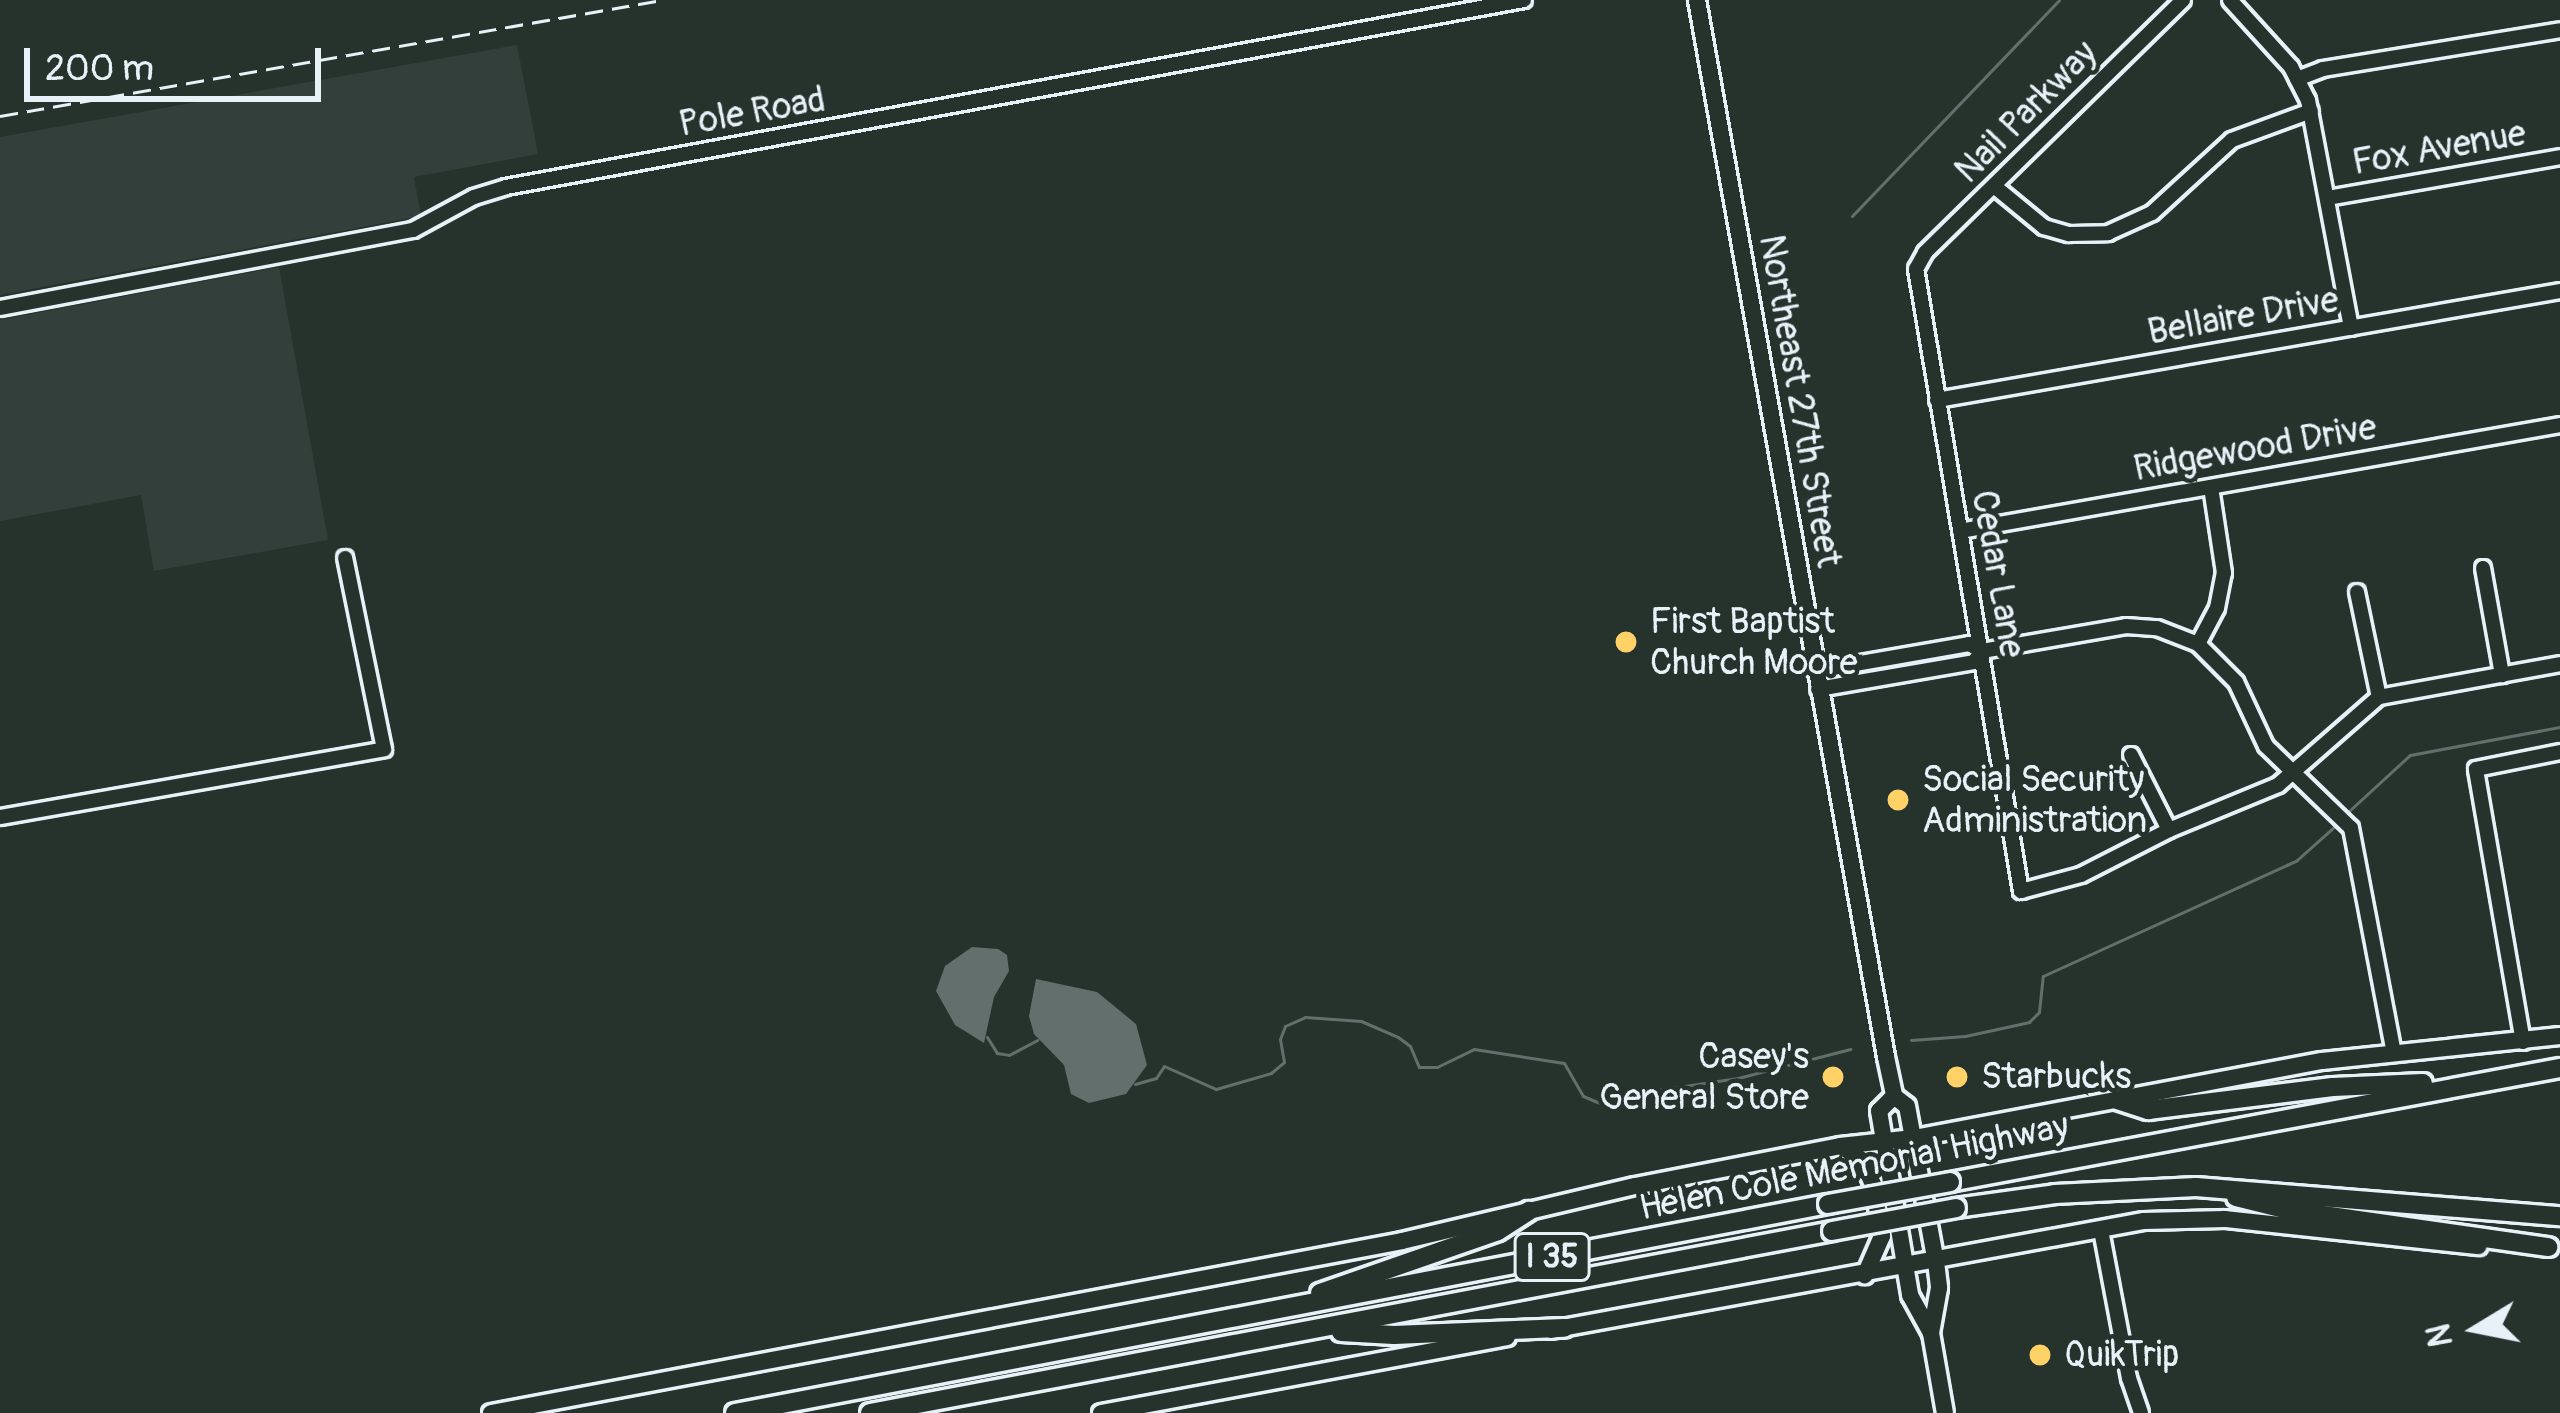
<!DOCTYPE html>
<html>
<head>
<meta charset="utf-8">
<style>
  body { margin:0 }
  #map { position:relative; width:2560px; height:1413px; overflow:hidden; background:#26332d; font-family:Pangolin,sans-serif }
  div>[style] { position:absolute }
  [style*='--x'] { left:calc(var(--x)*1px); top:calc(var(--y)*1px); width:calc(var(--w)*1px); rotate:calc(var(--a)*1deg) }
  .built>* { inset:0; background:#333f3a }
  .water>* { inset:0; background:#636f6d }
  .stream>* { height:3px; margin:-1.5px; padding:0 1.5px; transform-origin:1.5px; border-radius:1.5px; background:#636f6d }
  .roads { filter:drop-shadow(3px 0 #e8f1f8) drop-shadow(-3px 0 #e8f1f8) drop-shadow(0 3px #e8f1f8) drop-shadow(0 -3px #e8f1f8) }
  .minor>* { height:14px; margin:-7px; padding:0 7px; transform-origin:7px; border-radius:7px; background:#26332d }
  .major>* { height:16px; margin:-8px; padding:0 8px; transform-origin:8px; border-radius:8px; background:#26332d }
  .highway>* { height:18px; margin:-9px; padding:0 9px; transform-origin:9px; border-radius:9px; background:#26332d }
  .rail>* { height:3px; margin-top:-1.5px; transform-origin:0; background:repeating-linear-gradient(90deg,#e8f1f8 0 18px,transparent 0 27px) }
  .bridges { filter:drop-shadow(3px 0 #e8f1f8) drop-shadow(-3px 0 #e8f1f8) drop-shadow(0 3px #e8f1f8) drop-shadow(0 -3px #e8f1f8) }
  .highway-bridge>* { height:18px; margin:-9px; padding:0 9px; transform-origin:9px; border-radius:9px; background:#26332d }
  .dots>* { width:33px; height:33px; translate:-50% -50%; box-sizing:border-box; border:6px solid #26332d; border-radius:50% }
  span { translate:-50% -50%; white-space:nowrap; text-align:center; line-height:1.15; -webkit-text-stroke:9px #26332d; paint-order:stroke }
  .shield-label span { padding:3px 9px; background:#26332d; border:3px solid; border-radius:9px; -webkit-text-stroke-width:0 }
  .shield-label { font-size:33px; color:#e8f1f8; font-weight:700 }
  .street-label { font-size:36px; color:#e8f1f8 }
  .poi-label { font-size:36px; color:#e8f1f8 }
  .left { translate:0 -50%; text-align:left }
  .right { translate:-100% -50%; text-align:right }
  .north { position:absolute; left:2416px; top:1269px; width:120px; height:120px; -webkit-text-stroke:9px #26332d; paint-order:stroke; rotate:260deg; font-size:33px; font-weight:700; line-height:48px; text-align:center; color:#e8f1f8 }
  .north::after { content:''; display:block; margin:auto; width:42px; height:54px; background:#e8f1f8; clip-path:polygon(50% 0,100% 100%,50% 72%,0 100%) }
  .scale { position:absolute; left:24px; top:48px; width:297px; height:54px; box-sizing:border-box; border:6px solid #e8f1f8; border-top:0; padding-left:15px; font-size:36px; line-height:42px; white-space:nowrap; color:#e8f1f8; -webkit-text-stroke:9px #26332d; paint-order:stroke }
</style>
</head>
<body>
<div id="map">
  <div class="built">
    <i style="clip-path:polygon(517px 45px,538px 154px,414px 177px,421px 216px,0 295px,0 137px)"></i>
    <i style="clip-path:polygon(279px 267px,328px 540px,154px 571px,141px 495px,0 521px,0 320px)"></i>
  </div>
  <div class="water">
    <i style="clip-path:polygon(972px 947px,998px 949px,1007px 955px,1009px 971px,994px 997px,984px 1043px,955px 1025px,936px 991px,945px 966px)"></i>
    <i style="clip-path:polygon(1036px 979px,1097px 992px,1136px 1024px,1147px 1065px,1126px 1094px,1089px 1103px,1071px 1094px,1064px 1065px,1034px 1034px,1029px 1016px)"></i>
  </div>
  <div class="stream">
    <i style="--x:1852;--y:216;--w:299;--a:-46.2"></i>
    <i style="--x:2349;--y:811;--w:83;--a:-42.6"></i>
    <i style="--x:2410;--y:755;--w:153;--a:-10.6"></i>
    <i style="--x:987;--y:1037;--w:19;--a:58"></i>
    <i style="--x:997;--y:1053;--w:12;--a:9"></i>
    <i style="--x:1009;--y:1055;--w:32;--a:-28"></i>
    <i style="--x:1911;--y:1040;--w:54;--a:-4.2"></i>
    <i style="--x:1965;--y:1036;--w:66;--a:-12.3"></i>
    <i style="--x:2029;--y:1022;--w:14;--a:-45"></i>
    <i style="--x:2039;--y:1012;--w:36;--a:-84"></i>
    <i style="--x:2043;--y:976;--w:279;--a:-24.5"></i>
    <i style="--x:2297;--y:860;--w:52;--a:-41.9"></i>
    <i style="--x:1135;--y:1084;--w:22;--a:-16"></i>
    <i style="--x:1156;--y:1078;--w:14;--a:-56"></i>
    <i style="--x:1164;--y:1066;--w:57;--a:23.9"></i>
    <i style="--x:1216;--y:1089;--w:57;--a:-16.2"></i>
    <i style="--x:1271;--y:1073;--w:17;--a:-40"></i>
    <i style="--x:1284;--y:1062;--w:23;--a:-100"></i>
    <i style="--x:1280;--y:1039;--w:14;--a:-69"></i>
    <i style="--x:1285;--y:1026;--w:22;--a:-24"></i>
    <i style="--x:1305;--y:1017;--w:56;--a:4.1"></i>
    <i style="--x:1361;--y:1021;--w:40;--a:23.4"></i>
    <i style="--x:1398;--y:1037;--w:15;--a:37"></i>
    <i style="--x:1410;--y:1046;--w:23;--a:67"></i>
    <i style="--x:1419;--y:1067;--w:18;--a:0"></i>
    <i style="--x:1437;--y:1067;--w:41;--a:-25.9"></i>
    <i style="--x:1474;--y:1049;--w:91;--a:8.8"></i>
    <i style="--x:1564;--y:1063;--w:38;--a:60"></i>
    <i style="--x:1583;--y:1096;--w:26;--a:23"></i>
    <i style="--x:1607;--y:1106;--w:27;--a:-27"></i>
    <i style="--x:1631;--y:1094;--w:108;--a:-8.5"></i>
    <i style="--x:1738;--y:1078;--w:116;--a:-14.5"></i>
  </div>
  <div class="roads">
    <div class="minor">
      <i style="--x:2183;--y:0;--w:361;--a:135.6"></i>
      <i style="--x:1925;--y:253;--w:18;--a:119"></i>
      <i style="--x:1916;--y:269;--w:631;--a:80.42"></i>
      <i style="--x:2021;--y:891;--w:62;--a:-14.9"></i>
      <i style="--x:2081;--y:875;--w:99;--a:-27.1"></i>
      <i style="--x:2169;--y:830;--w:118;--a:-22.4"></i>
      <i style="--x:2278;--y:785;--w:134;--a:-41.1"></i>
      <i style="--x:2379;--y:697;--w:184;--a:-10.3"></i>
      <i style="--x:2230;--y:0;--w:91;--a:47.7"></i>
      <i style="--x:2291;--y:67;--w:37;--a:63"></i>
      <i style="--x:2308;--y:100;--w:232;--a:79.3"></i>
      <i style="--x:2297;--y:79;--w:28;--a:-21"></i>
      <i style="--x:2323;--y:69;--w:240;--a:-9.3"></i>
      <i style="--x:1994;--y:186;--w:65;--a:39.4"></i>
      <i style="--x:2044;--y:227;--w:26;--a:16"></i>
      <i style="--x:2069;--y:234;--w:39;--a:-1"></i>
      <i style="--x:2108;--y:233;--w:48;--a:-24.4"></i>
      <i style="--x:2152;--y:213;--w:108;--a:-42.4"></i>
      <i style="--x:2232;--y:140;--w:84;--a:-20.2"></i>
      <i style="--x:2328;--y:198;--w:236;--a:-10"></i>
      <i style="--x:0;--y:308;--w:420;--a:-10.7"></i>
      <i style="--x:413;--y:230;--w:69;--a:-28.4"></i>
      <i style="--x:474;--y:197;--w:34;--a:-17"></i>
      <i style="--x:506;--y:187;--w:1035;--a:-10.41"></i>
      <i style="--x:1937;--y:400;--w:632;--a:-9.92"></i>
      <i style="--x:1960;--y:531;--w:609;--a:-10.02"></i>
      <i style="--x:2483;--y:568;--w:109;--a:79.9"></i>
      <i style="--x:2357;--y:592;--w:107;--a:78.2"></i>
      <i style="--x:2198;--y:644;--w:41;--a:-62.2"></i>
      <i style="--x:2217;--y:608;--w:36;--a:-79"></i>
      <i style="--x:2224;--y:573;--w:87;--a:-98.6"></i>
      <i style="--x:1815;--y:671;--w:156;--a:-9.9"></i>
      <i style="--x:1969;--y:644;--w:15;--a:28"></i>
      <i style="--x:1982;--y:651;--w:146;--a:-9.8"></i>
      <i style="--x:2126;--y:626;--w:31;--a:4"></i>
      <i style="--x:2157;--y:628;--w:44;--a:21.3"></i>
      <i style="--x:2198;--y:644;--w:54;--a:45"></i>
      <i style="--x:2236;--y:682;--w:71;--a:64.9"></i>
      <i style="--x:2266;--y:746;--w:118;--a:44"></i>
      <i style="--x:2351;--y:828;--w:229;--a:79.2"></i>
      <i style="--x:1818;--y:689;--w:158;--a:-9.8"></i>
      <i style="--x:1974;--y:662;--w:14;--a:-54"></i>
      <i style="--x:2131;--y:755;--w:84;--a:63.1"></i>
      <i style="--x:0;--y:817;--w:390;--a:-10"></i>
      <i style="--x:384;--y:749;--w:195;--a:-101.5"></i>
      <i style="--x:2523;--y:1042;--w:277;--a:-99.8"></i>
      <i style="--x:2476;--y:769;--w:86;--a:-11.4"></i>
      <i style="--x:2101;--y:1230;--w:151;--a:79.3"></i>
      <i style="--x:2129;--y:1378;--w:37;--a:71"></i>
    </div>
    <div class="major">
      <i style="--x:1697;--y:0;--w:1074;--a:79.86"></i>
      <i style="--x:1886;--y:1057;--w:40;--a:78"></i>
      <i style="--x:1894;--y:1096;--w:16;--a:38"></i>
      <i style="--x:1907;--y:1106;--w:159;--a:79.5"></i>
      <i style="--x:1936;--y:1262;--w:26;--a:83"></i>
      <i style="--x:1939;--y:1288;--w:46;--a:100.1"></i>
      <i style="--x:1894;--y:1096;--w:21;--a:135"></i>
      <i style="--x:1879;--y:1111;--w:187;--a:80.4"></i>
      <i style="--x:1910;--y:1295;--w:43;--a:61.1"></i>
      <i style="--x:1931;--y:1333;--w:81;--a:80.1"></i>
      <i style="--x:1841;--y:1146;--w:27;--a:34"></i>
      <i style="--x:1863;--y:1161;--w:25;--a:67"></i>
      <i style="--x:1873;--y:1184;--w:53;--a:80.2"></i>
      <i style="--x:1882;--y:1236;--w:43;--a:113.6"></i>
      <i style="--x:1551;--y:1330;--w:603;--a:-10.42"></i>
      <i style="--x:2144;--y:1221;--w:81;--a:-1.4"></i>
      <i style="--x:2225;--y:1219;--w:255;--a:6.1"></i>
      <i style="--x:491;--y:1413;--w:927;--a:-10.69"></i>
      <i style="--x:1402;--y:1241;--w:239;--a:-13.3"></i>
      <i style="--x:1635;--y:1186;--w:209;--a:-11"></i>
      <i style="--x:1840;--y:1146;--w:74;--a:-6.2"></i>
      <i style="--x:1914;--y:1138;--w:415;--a:-10.7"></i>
      <i style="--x:2322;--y:1061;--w:239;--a:-6"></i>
      <i style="--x:1101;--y:1413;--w:413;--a:-10.6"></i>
    </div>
    <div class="highway">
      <i style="--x:2117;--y:1100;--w:33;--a:18"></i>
      <i style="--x:2148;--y:1110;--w:186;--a:-7.1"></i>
      <i style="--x:2333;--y:1087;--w:90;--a:-2.5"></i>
      <i style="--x:1950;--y:1182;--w:621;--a:-10.59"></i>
      <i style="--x:2236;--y:1197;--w:54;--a:14"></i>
      <i style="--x:2288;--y:1210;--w:263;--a:8.1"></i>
      <i style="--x:1956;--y:1208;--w:100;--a:-8"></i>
      <i style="--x:2055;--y:1194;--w:141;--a:-2.8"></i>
      <i style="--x:2196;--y:1187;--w:365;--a:4.6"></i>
      <i style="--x:1320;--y:1293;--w:188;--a:-19.2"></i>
      <i style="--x:1498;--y:1231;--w:37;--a:-33"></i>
      <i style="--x:1341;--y:1332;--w:53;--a:3.2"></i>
      <i style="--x:1394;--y:1335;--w:170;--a:-2.4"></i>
      <i style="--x:735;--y:1413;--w:1113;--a:-10.83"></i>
      <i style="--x:870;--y:1413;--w:979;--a:-10.71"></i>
    </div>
  </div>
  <div class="rail">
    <i style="--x:0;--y:116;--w:672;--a:-9.94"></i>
  </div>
  <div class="bridges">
    <div class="highway-bridge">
      <i style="--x:1828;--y:1204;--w:124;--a:-10.2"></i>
      <i style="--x:1832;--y:1231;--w:126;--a:-10.5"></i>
    </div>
  </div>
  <div class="dots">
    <i style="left:1626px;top:642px;background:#ffd166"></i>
    <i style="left:1898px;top:800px;background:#ffd166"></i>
    <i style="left:1833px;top:1077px;background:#ffd166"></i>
    <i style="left:1957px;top:1077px;background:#ffd166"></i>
    <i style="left:2040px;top:1355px;background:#ffd166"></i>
  </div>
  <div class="shield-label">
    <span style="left:1552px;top:1257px">I 35</span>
  </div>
  <div class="street-label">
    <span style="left:752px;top:112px;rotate:-10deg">Pole Road</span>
    <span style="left:2026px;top:112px;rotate:-45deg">Nail Parkway</span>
    <span style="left:2439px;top:148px;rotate:-10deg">Fox Avenue</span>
    <span style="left:2243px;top:316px;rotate:-10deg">Bellaire Drive</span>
    <span style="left:1800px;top:401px;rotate:80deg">Northeast 27th Street</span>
    <span style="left:2255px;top:448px;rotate:-10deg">Ridgewood Drive</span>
    <span style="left:1998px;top:574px;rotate:80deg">Cedar Lane</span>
    <span style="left:1854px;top:1167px;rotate:-11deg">Helen Cole Memorial Highway</span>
  </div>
  <div class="poi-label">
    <span class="left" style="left:1650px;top:642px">First Baptist<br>Church Moore</span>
    <span class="left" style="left:1922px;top:800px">Social Security<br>Administration</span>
    <span class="right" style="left:1809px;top:1077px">Casey's<br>General Store</span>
    <span class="left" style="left:1981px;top:1077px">Starbucks</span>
    <span class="left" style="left:2064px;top:1355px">QuikTrip</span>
  </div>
  <div class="north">N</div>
  <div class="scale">200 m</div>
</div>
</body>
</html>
